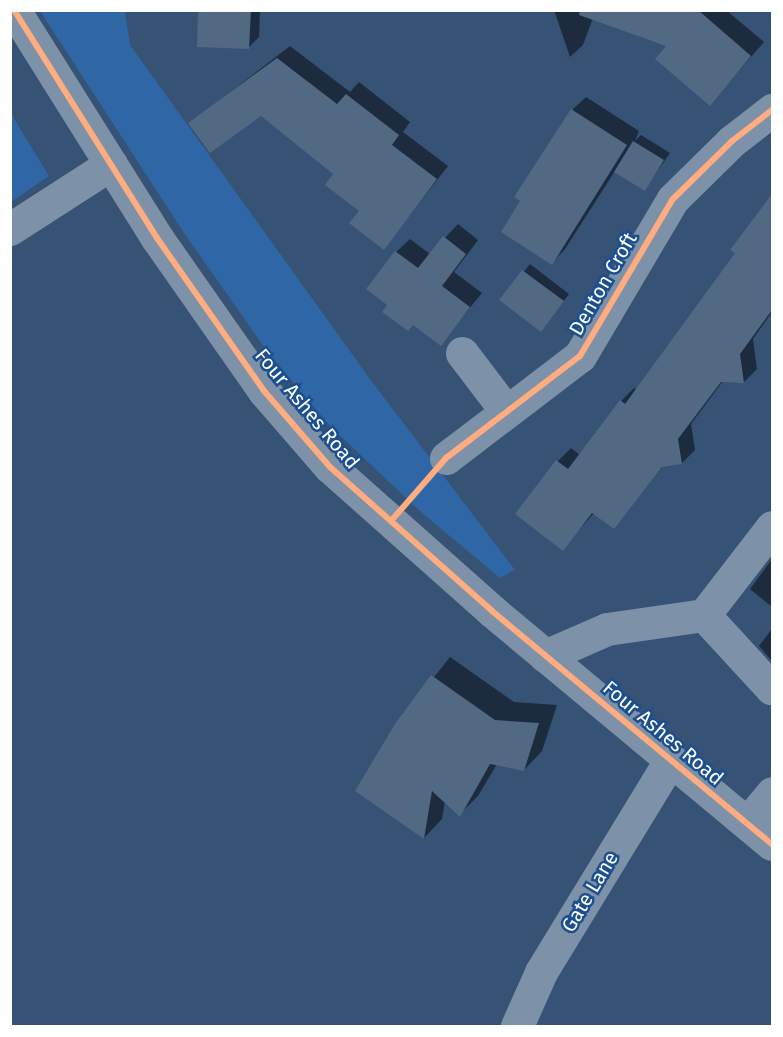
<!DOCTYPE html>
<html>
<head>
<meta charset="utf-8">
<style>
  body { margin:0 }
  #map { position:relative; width:783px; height:1037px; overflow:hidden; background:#365274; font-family:"Fira Sans",sans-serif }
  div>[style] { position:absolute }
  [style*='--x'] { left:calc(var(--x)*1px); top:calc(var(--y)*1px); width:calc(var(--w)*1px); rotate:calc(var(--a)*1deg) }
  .green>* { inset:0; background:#2f66a5 }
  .shadow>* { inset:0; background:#0007 }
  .building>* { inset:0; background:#526984 }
  .minor>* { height:33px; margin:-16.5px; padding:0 16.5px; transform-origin:16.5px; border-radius:16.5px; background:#7d92a8 }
  .cycleway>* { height:6px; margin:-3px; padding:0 3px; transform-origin:3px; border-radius:3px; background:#ffac80 }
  span { translate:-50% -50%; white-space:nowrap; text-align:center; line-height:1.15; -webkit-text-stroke:5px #1b4f8f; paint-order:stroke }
  .street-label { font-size:20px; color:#fff }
  .frame { position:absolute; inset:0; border:12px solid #fff; pointer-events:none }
</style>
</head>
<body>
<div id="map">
  <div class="green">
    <i style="clip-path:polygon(40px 11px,125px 11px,130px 45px,370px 379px,515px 570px,500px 578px,422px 513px,331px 427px,269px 354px,184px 233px)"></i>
    <i style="clip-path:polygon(10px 112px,49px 176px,11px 202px,10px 202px)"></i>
  </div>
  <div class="shadow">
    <i style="clip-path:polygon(200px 10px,260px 10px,259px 37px,249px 47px)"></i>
    <i style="clip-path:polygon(554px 10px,726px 10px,764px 42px,710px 104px,668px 46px,593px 18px,583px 45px,570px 57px)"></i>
    <i style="clip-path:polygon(290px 46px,350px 92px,359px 82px,410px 122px,403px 132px,448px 166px,384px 248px,335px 173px,261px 114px,190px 123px)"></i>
    <i style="clip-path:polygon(586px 97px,639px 131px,635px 141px,641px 135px,670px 153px,645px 189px,615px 171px,565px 249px,552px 263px,572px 110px)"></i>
    <i style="clip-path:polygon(772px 206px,772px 312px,753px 339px,757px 369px,744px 382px,723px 381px,691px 424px,695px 450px,682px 463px,664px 465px,613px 527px,594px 513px,562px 549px,517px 513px,558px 461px,571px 448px,580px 455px,621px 401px,634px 388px,638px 390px)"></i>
    <i style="clip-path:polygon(458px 224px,478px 240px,454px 272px,482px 293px,440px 344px,390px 304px,396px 252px,410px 239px,430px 254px)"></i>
    <i style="clip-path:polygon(530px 264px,569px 294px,541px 330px,501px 300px)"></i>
    <i style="clip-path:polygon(772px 559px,772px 607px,750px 589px)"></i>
    <i style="clip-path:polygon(772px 629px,772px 661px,759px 646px)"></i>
    <i style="clip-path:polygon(450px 657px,514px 702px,557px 705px,542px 751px,524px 770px,497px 764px,478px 796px,460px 814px,445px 801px,442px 819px,424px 838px,396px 725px)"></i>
  </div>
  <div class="building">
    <i style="clip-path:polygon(198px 10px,251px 10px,249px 49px,197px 47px)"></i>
    <i style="clip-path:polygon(580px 10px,698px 10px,751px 56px,710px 106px,655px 59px,666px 46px,579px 15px)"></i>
    <i style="clip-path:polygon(277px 58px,337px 104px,346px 94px,399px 135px,392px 145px,437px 179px,384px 250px,349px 223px,359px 211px,325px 185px,333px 174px,261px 116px,210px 153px,188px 123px)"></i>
    <i style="clip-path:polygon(571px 109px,627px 145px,552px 265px,501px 232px,520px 201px,514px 197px)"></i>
    <i style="clip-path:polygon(633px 141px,664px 160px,645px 191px,614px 172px)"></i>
    <i style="clip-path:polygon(772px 194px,772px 310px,740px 354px,744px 383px,721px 382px,678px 439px,682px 464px,662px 467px,614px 529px,592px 513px,563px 551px,515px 514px,556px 460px,568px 469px,620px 400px,625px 404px,735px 253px,730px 250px)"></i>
    <i style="clip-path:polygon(443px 236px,466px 254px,442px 286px,470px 307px,441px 346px,413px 325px,408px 331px,382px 312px,387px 305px,366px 289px,395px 251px,418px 268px)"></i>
    <i style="clip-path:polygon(522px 270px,564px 301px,541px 332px,499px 300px)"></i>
    <i style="clip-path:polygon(431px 675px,495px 720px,539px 723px,524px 771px,490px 764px,460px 817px,432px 791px,424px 839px,355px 791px,395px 724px)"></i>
  </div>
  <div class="minor">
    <i style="--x:14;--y:10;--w:269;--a:57.9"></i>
    <i style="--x:157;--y:238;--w:188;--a:55"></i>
    <i style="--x:265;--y:392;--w:99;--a:49.1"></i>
    <i style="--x:330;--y:467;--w:217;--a:41.6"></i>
    <i style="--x:492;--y:611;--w:364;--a:39.8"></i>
    <i style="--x:10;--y:229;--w:120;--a:-32.8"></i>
    <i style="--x:462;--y:353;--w:73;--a:52.8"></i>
    <i style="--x:446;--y:458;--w:168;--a:-37.3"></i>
    <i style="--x:580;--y:356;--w:182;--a:-59.4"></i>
    <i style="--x:673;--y:199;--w:83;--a:-44.5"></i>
    <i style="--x:732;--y:141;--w:51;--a:-37.8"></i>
    <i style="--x:704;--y:615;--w:100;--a:47.4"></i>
    <i style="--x:545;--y:656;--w:68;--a:-23.5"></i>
    <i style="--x:607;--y:629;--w:98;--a:-8.2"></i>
    <i style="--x:704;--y:615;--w:111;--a:-52.3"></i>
    <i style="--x:747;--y:823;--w:39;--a:-50"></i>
    <i style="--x:517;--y:1026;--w:59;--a:-66"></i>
    <i style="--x:541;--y:972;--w:247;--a:-58.6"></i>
  </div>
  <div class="cycleway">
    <i style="--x:14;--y:10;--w:269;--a:57.9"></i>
    <i style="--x:157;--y:238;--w:188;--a:55"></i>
    <i style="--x:265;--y:392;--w:99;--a:49.1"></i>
    <i style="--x:330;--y:467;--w:217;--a:41.6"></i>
    <i style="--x:492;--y:611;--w:364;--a:39.8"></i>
    <i style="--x:391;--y:521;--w:84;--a:-48.9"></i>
    <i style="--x:446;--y:458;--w:168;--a:-37.3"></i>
    <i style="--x:580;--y:356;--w:182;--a:-59.4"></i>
    <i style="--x:673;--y:199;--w:83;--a:-44.5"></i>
    <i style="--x:732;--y:141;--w:51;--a:-37.8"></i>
  </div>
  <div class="street-label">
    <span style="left:603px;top:284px;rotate:-60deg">Denton Croft</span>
    <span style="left:307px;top:409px;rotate:50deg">Four Ashes Road</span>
    <span style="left:663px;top:733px;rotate:40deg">Four Ashes Road</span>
    <span style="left:590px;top:892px;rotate:-59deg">Gate Lane</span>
  </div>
  <div class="frame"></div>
</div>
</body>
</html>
